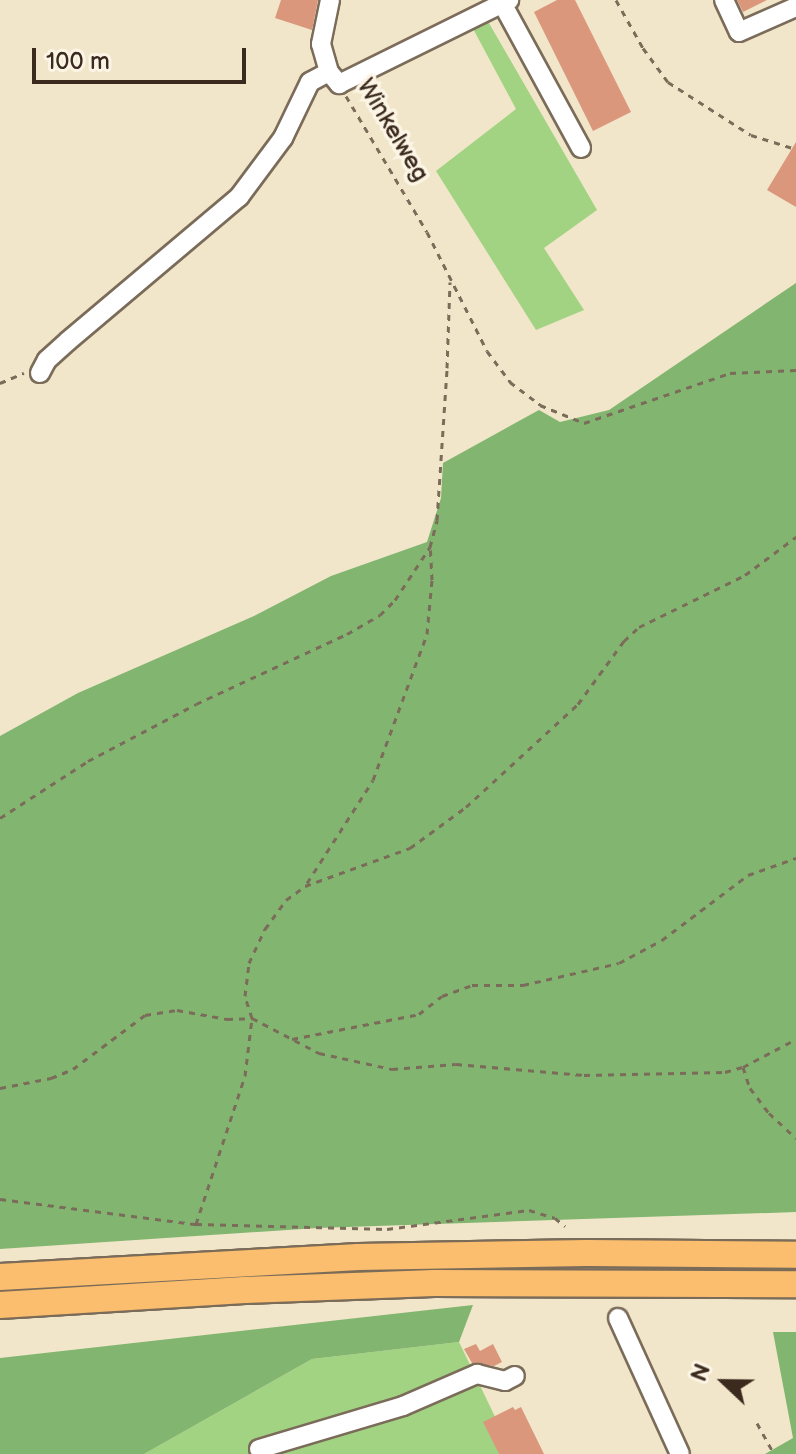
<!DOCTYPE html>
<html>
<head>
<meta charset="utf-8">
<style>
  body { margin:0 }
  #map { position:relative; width:796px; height:1454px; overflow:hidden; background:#f1e6c9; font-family:"Balsamiq Sans",sans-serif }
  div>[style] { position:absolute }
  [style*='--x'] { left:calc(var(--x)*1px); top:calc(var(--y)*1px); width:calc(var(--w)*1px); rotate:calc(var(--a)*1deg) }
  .green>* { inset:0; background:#a2d382 }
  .forest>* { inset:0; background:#81b570 }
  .building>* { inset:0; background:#da977c }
  .path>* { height:3px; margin-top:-1.5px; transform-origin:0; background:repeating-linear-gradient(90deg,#7b6c5a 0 6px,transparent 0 12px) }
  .roads { filter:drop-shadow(2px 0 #7b6c5a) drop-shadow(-2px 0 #7b6c5a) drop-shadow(0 2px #7b6c5a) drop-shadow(0 -2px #7b6c5a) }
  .minor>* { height:18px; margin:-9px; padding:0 9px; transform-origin:9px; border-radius:9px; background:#fff }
  .highway>* { height:26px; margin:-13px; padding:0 13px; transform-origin:13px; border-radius:13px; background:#fbbe6e }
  span { translate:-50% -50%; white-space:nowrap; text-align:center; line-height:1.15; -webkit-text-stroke:7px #fcf5e5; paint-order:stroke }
  .street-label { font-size:24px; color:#3b2a1e }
  .north { position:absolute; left:684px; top:1342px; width:80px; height:80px; -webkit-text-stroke:6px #fcf5e5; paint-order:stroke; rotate:292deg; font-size:22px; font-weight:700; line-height:32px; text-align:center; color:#3b2a1e }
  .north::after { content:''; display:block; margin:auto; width:28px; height:36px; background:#3b2a1e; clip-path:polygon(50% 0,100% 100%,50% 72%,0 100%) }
  .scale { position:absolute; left:32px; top:48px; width:214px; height:36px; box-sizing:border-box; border:4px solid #3b2a1e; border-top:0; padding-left:10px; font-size:24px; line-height:28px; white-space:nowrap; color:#3b2a1e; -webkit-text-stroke:6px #fcf5e5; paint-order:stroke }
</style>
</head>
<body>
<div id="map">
  <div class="green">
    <i style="clip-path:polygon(486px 18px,597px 210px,544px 248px,584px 310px,536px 330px,436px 171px,516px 109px,471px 25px)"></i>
    <i style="clip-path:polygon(459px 1342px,513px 1454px,144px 1454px,312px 1359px)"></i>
  </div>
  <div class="forest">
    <i style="clip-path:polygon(796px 283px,796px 1212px,317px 1228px,0 1249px,0 736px,78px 693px,254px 616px,331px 576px,427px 542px,441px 498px,443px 463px,539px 410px,560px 422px,609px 410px)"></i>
    <i style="clip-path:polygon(473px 1305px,459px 1342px,312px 1359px,144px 1454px,0 1454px,0 1358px)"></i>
    <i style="clip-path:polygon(773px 1332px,796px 1332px,796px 1454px,765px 1454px,793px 1438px)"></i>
  </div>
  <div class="building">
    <i style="clip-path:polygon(281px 0,318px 0,312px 30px,275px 18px)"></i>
    <i style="clip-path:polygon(557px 0,575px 0,631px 112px,593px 131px,534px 12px)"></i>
    <i style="clip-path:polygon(737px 0,767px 0,743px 12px)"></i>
    <i style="clip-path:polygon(796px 142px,796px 207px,767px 190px)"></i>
    <i style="clip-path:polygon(476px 1344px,480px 1351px,493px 1344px,502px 1362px,494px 1366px,472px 1363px,464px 1349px)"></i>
    <i style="clip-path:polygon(513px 1407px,515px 1410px,521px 1407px,544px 1454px,499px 1454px,483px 1422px)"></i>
  </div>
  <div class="path">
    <i style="--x:616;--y:0;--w:55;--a:60.6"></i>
    <i style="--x:643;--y:48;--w:42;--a:53.7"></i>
    <i style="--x:668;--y:82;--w:98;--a:32.6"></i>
    <i style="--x:751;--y:135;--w:47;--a:17.3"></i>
    <i style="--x:346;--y:96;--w:158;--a:59.2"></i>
    <i style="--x:427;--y:232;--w:133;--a:63.2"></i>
    <i style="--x:487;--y:351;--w:39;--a:53"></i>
    <i style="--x:510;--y:382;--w:38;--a:37"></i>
    <i style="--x:540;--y:405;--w:48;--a:22.2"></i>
    <i style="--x:584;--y:423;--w:154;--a:-18.9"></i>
    <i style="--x:730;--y:373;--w:66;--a:-2.6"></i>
    <i style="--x:0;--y:383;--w:26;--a:-23"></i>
    <i style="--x:0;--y:818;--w:105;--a:-32.9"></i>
    <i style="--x:88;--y:761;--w:122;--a:-27.8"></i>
    <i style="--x:196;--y:704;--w:166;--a:-24.9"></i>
    <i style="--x:347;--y:634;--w:38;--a:-30"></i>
    <i style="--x:380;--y:615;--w:21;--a:-45"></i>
    <i style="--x:395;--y:600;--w:64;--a:-56.6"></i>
    <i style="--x:307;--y:883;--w:122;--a:-57.3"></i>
    <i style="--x:373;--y:780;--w:156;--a:-69.7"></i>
    <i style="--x:427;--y:634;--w:54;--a:-84.7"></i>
    <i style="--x:432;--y:580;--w:33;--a:-93"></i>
    <i style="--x:430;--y:547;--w:28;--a:-75"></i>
    <i style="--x:437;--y:520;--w:152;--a:-86.2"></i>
    <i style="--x:447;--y:368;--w:86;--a:-88"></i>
    <i style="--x:292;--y:1039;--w:129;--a:-11.1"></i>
    <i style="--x:419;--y:1014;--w:29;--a:-38"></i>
    <i style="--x:442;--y:996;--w:32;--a:-20"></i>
    <i style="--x:472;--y:985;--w:51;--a:0"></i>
    <i style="--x:523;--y:985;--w:98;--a:-12.9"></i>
    <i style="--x:619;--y:963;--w:49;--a:-28.1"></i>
    <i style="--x:662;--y:940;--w:108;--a:-37.1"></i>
    <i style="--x:748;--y:875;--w:51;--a:-19.5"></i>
    <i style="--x:743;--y:1067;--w:22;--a:72"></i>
    <i style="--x:750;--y:1088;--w:31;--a:53"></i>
    <i style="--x:769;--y:1113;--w:37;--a:43"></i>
    <i style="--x:0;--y:1088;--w:52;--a:-11.1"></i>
    <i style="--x:51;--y:1078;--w:24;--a:-22"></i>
    <i style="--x:73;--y:1069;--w:90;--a:-36.9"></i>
    <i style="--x:145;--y:1015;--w:32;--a:-9"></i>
    <i style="--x:177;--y:1010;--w:51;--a:10.2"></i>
    <i style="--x:227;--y:1019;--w:25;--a:-2"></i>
    <i style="--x:252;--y:1018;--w:76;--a:27.6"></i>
    <i style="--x:319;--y:1053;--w:75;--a:12.4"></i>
    <i style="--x:392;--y:1069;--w:64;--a:-4.5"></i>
    <i style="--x:456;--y:1064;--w:128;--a:4.9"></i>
    <i style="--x:584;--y:1075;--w:141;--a:-1.2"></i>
    <i style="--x:725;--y:1072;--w:19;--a:-16"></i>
    <i style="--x:743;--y:1067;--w:60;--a:-27.8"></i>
    <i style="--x:0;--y:1199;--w:198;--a:7.3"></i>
    <i style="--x:196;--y:1224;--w:156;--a:-71.7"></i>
    <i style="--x:245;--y:1076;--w:58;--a:-83.1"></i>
    <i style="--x:252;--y:1018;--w:23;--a:-108"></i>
    <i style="--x:245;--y:996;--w:33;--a:-83"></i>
    <i style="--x:249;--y:963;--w:38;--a:-65"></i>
    <i style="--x:265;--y:929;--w:36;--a:-54"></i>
    <i style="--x:286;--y:900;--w:24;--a:-36"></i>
    <i style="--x:305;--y:886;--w:112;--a:-19.9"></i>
    <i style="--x:410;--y:848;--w:69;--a:-36.2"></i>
    <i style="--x:466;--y:807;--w:152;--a:-42.6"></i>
    <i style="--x:578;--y:704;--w:78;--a:-53.9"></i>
    <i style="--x:624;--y:641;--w:21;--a:-43"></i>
    <i style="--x:639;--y:627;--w:118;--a:-26.1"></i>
    <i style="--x:745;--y:575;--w:64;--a:-36.7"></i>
    <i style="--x:196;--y:1224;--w:191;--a:1.5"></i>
    <i style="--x:387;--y:1229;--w:143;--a:-7.6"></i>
    <i style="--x:529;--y:1210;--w:27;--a:17"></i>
    <i style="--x:555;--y:1218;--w:13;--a:39"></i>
    <i style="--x:757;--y:1423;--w:35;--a:61"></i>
  </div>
  <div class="roads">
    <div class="minor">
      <i style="--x:330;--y:0;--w:45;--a:101.6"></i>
      <i style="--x:321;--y:44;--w:29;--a:74"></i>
      <i style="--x:329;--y:72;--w:16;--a:50"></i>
      <i style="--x:339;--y:84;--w:190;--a:-26.3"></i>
      <i style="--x:724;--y:0;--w:35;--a:65"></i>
      <i style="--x:739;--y:32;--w:62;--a:-23.7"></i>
      <i style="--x:502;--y:3;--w:165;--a:61.4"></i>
      <i style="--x:40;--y:373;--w:15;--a:-62"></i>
      <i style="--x:47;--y:360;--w:28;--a:-42"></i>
      <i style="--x:68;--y:341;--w:224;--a:-40.1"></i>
      <i style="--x:239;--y:197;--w:74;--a:-53.3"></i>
      <i style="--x:283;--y:138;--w:62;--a:-64.3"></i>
      <i style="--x:310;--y:82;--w:21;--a:-28"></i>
      <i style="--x:618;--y:1318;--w:149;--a:65.5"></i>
      <i style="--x:259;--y:1449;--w:150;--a:-16.6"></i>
      <i style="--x:403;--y:1406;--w:81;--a:-23.4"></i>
      <i style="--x:477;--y:1374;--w:29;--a:14"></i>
      <i style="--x:505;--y:1381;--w:11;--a:-27"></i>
    </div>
    <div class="highway">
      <i style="--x:0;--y:1277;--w:359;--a:-3.2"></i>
      <i style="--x:358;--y:1257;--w:229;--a:-1"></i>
      <i style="--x:587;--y:1253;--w:209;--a:0.5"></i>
      <i style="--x:0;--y:1305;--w:245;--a:-3.5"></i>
      <i style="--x:245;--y:1290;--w:189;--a:-2.1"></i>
      <i style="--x:434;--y:1283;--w:362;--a:0.2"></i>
    </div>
  </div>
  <div class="street-label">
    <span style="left:393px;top:130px;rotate:59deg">Winkelweg</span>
  </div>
  <div class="north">N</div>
  <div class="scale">100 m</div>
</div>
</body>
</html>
